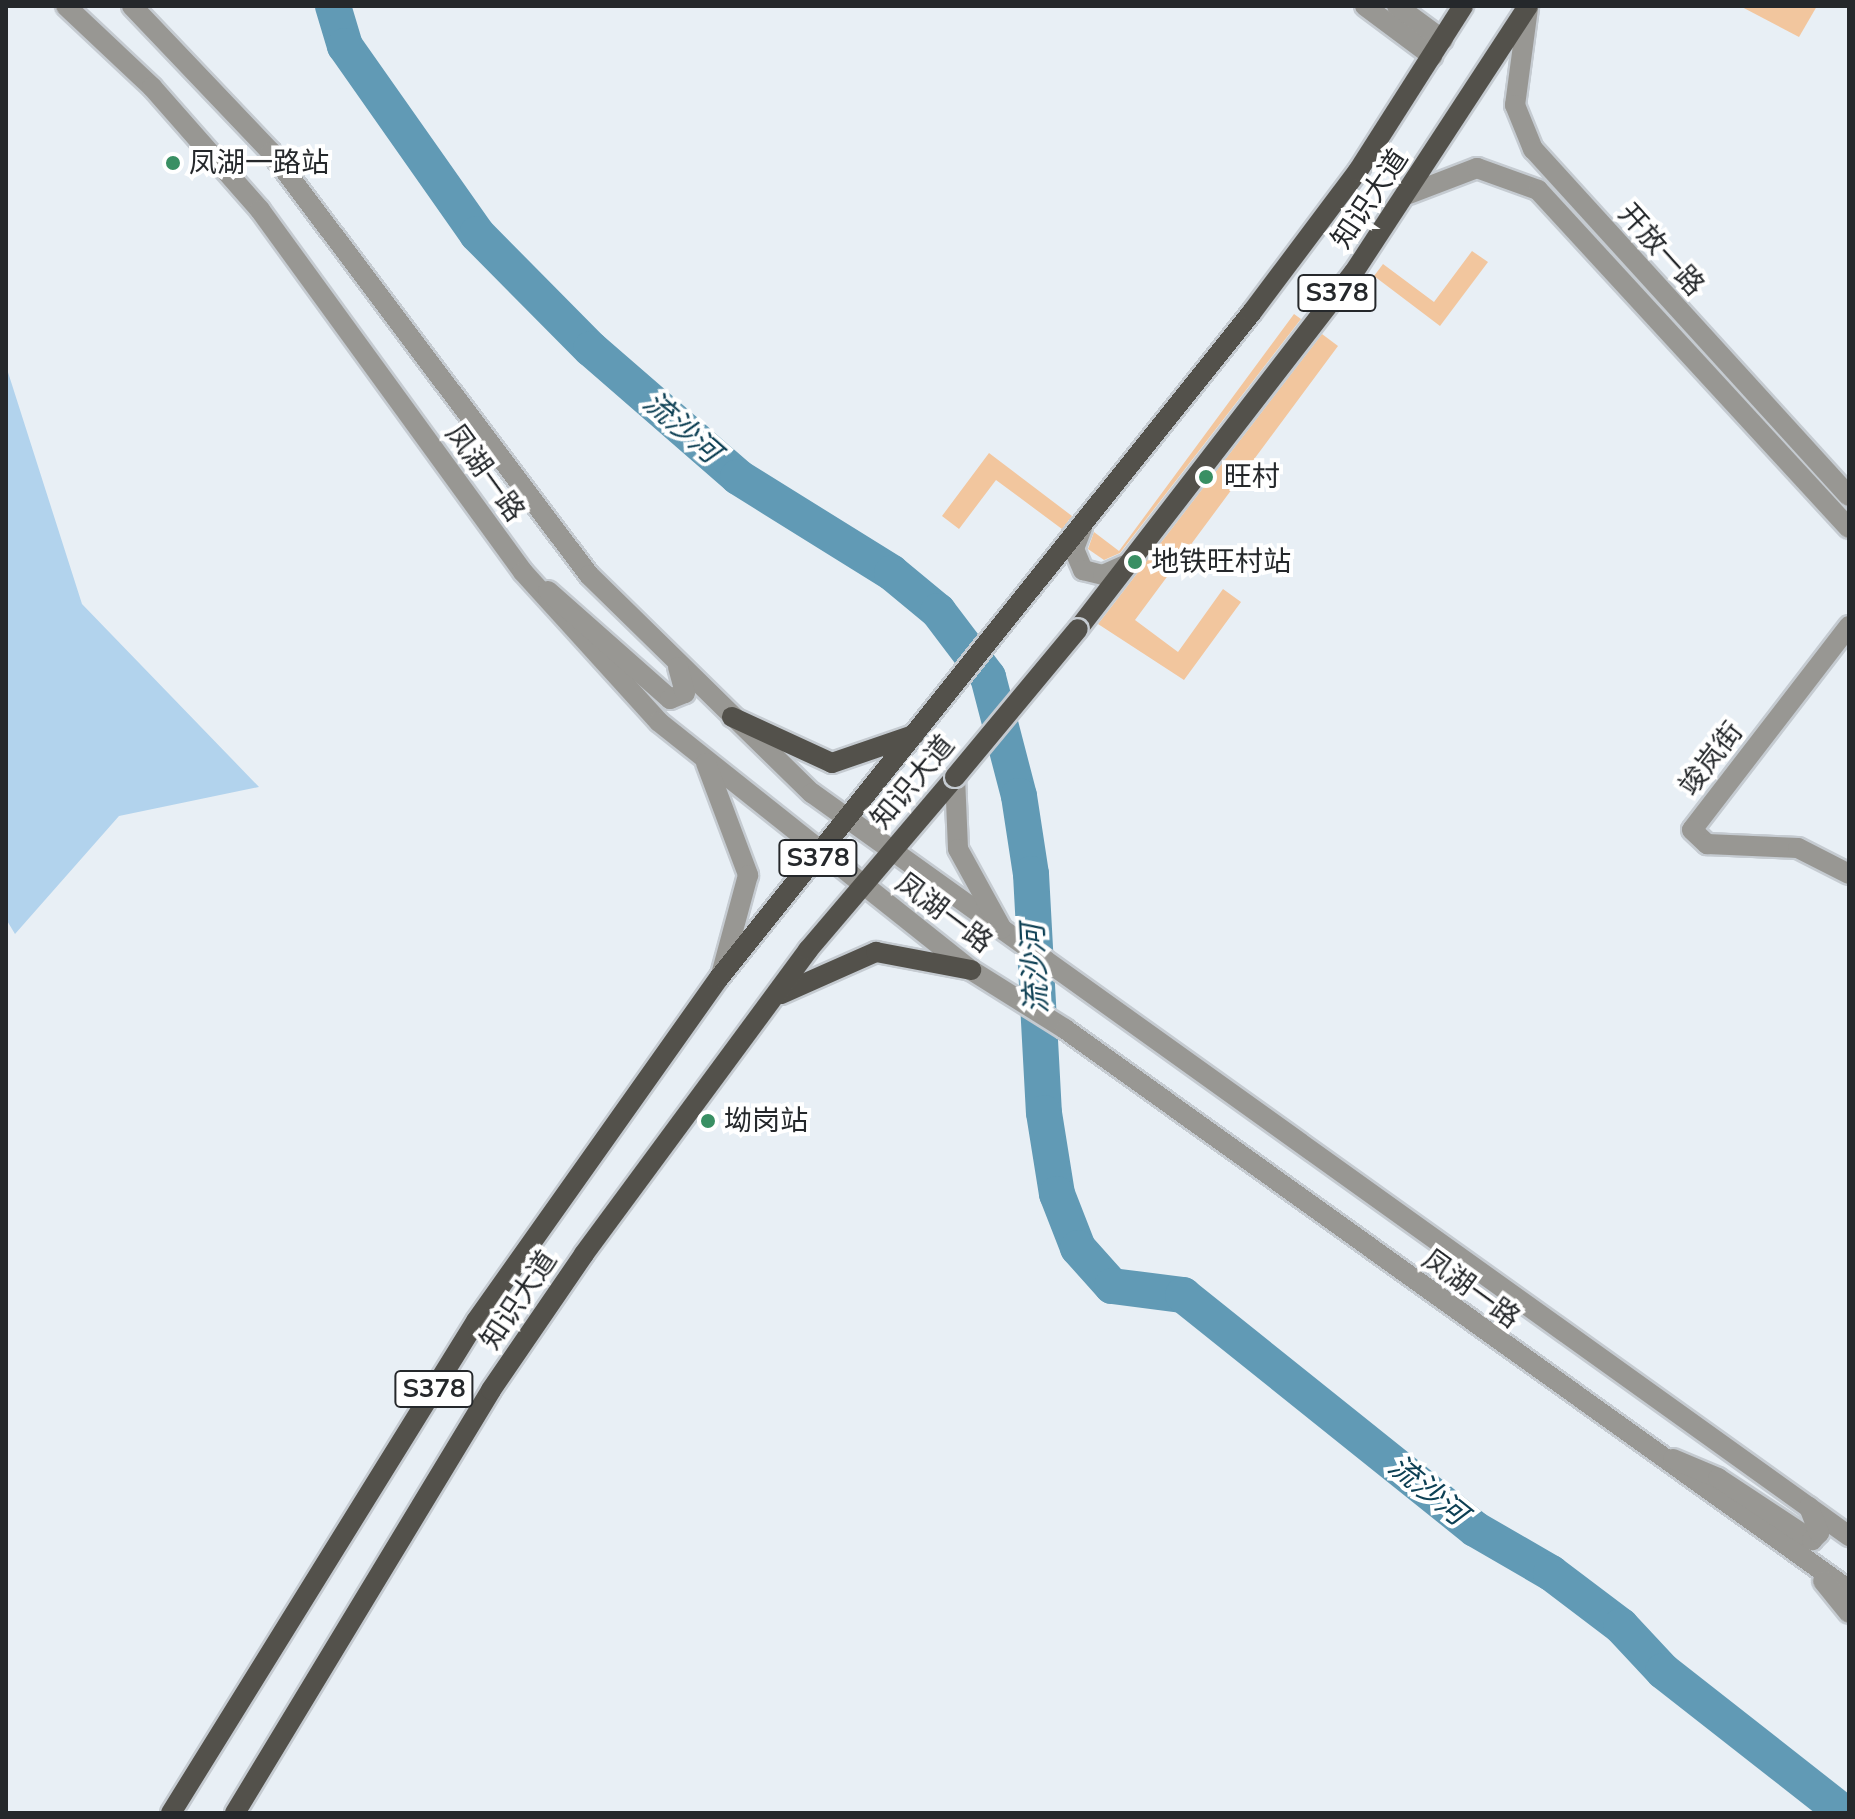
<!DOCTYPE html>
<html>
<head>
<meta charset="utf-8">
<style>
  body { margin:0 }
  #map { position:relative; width:1855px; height:1819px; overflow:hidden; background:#e8eff5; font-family:"Nunito Sans","Noto Sans SC",sans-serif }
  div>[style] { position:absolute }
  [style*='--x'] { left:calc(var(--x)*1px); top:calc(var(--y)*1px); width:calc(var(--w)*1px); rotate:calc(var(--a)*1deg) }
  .green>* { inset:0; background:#b2d3ed }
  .river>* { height:36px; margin:-18px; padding:0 18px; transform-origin:18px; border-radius:18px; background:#619ab5 }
  .building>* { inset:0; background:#f2c69e }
  .roads { filter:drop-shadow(2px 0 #c5cbd1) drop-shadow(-2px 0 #c5cbd1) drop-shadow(0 2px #c5cbd1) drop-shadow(0 -2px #c5cbd1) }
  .minor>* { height:20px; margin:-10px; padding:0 10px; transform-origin:10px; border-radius:10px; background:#989793 }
  .tertiary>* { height:20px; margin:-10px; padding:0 10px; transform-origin:10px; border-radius:10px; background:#989793 }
  .primary>* { height:20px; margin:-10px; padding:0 10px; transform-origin:10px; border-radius:10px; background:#53514b }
  .bridges { filter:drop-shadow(2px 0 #c5cbd1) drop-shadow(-2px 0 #c5cbd1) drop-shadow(0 2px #c5cbd1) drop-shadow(0 -2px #c5cbd1) }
  .primary-bridge>* { height:20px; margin:-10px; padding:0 10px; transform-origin:10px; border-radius:10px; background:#53514b }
  .dots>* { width:22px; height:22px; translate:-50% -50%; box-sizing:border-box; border:4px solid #fff; border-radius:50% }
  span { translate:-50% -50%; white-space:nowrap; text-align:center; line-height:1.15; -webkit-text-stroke:8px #fff; paint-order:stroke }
  .shield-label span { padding:2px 6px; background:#fff; border:2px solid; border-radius:6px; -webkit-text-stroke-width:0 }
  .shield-label { font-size:26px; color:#25282b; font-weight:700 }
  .poi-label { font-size:28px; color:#25282b }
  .left { translate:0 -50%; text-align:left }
  .street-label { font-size:28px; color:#25282b }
  .water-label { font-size:30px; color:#0e4054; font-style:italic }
  .frame { position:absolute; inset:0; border:8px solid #25282b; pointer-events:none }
</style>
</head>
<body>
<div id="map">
  <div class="green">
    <i style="clip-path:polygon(6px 366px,82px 604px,259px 787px,119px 816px,15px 934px,6px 919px)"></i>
  </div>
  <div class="river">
    <i style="--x:333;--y:6;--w:42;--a:73.3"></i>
    <i style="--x:345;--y:46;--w:230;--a:54.9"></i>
    <i style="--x:477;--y:234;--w:162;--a:45.3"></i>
    <i style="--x:591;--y:349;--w:195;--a:41"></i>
    <i style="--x:738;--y:477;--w:181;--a:31.9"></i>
    <i style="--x:892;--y:573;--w:60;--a:39.6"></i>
    <i style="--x:938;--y:611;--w:83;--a:52.9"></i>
    <i style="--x:988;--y:677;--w:123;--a:75.4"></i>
    <i style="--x:1019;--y:796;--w:79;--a:81.3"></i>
    <i style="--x:1031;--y:874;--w:239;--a:86.9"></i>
    <i style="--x:1044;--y:1113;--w:82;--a:80.9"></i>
    <i style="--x:1057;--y:1194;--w:58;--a:68.7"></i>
    <i style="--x:1078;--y:1248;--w:51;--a:48.2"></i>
    <i style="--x:1112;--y:1286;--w:72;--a:7.2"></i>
    <i style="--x:1183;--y:1295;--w:374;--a:38.7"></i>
    <i style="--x:1475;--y:1529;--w:88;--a:30.1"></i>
    <i style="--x:1551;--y:1573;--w:88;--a:37.1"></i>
    <i style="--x:1621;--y:1626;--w:62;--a:47"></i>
    <i style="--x:1663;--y:1671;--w:230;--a:38.1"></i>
  </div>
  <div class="building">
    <i style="clip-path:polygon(1740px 6px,1817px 6px,1799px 37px)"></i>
    <i style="clip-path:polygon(1472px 251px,1488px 262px,1440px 326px,1374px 276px,1383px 264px,1434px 302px)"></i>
    <i style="clip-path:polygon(1294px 314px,1301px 319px,1120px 553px,1104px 560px,1088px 549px,1094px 532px,1119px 551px)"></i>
    <i style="clip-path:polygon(1322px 334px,1338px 346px,1135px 620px,1178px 652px,1223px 589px,1241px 602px,1184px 680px,1098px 624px)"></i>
    <i style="clip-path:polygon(989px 453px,1072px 516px,1062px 529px,996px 480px,959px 529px,942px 516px)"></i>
  </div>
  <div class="roads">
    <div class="minor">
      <i style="--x:1365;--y:6;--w:84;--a:36.7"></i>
      <i style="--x:1397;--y:6;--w:57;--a:36.5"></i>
    </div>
    <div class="tertiary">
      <i style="--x:66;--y:6;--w:118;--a:43.3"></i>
      <i style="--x:152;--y:87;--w:164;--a:48.7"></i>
      <i style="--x:260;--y:210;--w:447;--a:54"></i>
      <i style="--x:523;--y:572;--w:202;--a:47.8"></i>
      <i style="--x:659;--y:722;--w:399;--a:38.5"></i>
      <i style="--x:971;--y:970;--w:111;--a:32.1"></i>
      <i style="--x:1065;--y:1029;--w:964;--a:35.59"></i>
      <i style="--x:132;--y:6;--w:202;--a:46.4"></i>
      <i style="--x:271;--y:152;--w:529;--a:53.07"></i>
      <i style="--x:589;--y:575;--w:312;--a:44.4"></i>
      <i style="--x:812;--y:793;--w:1276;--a:35.62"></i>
      <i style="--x:1528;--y:8;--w:98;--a:97.6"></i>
      <i style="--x:1515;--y:105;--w:48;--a:67.8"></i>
      <i style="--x:1533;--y:149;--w:469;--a:47.7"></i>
      <i style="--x:1409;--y:194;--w:73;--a:-20.9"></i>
      <i style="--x:1477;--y:168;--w:65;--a:19.8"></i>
      <i style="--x:1538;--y:190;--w:459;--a:47.4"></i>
      <i style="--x:1082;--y:528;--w:22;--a:111"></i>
      <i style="--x:1074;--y:549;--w:23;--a:67"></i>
      <i style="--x:1083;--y:570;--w:21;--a:14"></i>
      <i style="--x:1103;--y:575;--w:24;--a:-24"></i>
      <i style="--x:548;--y:591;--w:163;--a:41.5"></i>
      <i style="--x:670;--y:699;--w:16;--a:-22"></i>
      <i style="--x:685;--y:693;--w:27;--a:-105"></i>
      <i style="--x:1849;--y:626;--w:257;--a:127.6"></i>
      <i style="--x:1692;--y:830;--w:21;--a:43"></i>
      <i style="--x:1707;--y:844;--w:91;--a:2.5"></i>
      <i style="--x:1798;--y:848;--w:57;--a:27"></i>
      <i style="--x:706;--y:763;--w:120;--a:69.4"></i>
      <i style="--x:748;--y:875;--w:104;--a:105.1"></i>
      <i style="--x:955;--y:777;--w:72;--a:87.6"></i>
      <i style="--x:958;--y:849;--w:91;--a:61.2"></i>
      <i style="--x:1673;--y:1459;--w:49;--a:22.9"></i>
      <i style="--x:1718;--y:1478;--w:113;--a:33.4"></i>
      <i style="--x:1812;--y:1540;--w:10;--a:-45"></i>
      <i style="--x:1819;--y:1533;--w:28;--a:-111"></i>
      <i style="--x:1823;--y:1581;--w:41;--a:50.9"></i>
    </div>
    <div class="primary">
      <i style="--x:1078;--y:629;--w:451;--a:-52.3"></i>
      <i style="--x:1354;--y:272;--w:318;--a:-56.8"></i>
      <i style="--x:732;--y:717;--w:110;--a:24.7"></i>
      <i style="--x:832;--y:763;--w:87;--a:-18.9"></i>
      <i style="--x:781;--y:994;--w:104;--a:-23.9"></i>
      <i style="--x:876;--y:952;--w:97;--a:10.7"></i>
      <i style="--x:171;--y:1813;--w:579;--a:-58.2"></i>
      <i style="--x:476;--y:1321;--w:420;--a:-54.7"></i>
      <i style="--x:719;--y:978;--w:853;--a:-51.33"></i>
      <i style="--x:1252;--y:312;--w:176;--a:-53.1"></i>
      <i style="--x:1358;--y:171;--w:196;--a:-57.5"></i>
      <i style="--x:235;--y:1813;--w:494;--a:-58.8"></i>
      <i style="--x:491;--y:1390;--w:165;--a:-55.6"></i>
      <i style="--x:584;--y:1254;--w:378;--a:-53.6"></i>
      <i style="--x:808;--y:950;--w:227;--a:-49.6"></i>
    </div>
  </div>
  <div class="bridges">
    <div class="primary-bridge">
      <i style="--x:955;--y:777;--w:192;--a:-50.3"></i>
    </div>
  </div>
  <div class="dots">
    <i style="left:173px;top:163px;background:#398f63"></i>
    <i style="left:1206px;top:477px;background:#398f63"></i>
    <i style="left:1135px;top:562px;background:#398f63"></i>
    <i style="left:708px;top:1121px;background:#398f63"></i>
  </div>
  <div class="shield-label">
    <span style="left:1337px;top:293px">S378</span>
    <span style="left:818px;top:858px">S378</span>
    <span style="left:434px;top:1389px">S378</span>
  </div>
  <div class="poi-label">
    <span class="left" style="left:189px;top:163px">凤湖一路站</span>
    <span class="left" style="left:1224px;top:477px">旺村</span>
    <span class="left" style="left:1151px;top:562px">地铁旺村站</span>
    <span class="left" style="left:724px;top:1121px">坳岗站</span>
  </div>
  <div class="street-label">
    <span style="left:1370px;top:199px;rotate:-56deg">知识大道</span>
    <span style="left:1661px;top:250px;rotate:48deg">开放一路</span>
    <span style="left:485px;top:473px;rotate:54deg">凤湖一路</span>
    <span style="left:1711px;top:759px;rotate:-52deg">竣岚街</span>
    <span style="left:913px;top:782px;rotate:-50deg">知识大道</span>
    <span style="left:944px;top:913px;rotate:37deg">凤湖一路</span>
    <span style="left:1471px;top:1289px;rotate:36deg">凤湖一路</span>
    <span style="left:519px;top:1300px;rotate:-56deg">知识大道</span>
  </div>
  <div class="water-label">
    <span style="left:681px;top:428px;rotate:41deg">流沙河</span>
    <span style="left:1036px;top:969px;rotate:-93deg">流沙河</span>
    <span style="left:1427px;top:1491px;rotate:39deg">流沙河</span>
  </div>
  <div class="frame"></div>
</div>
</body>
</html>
